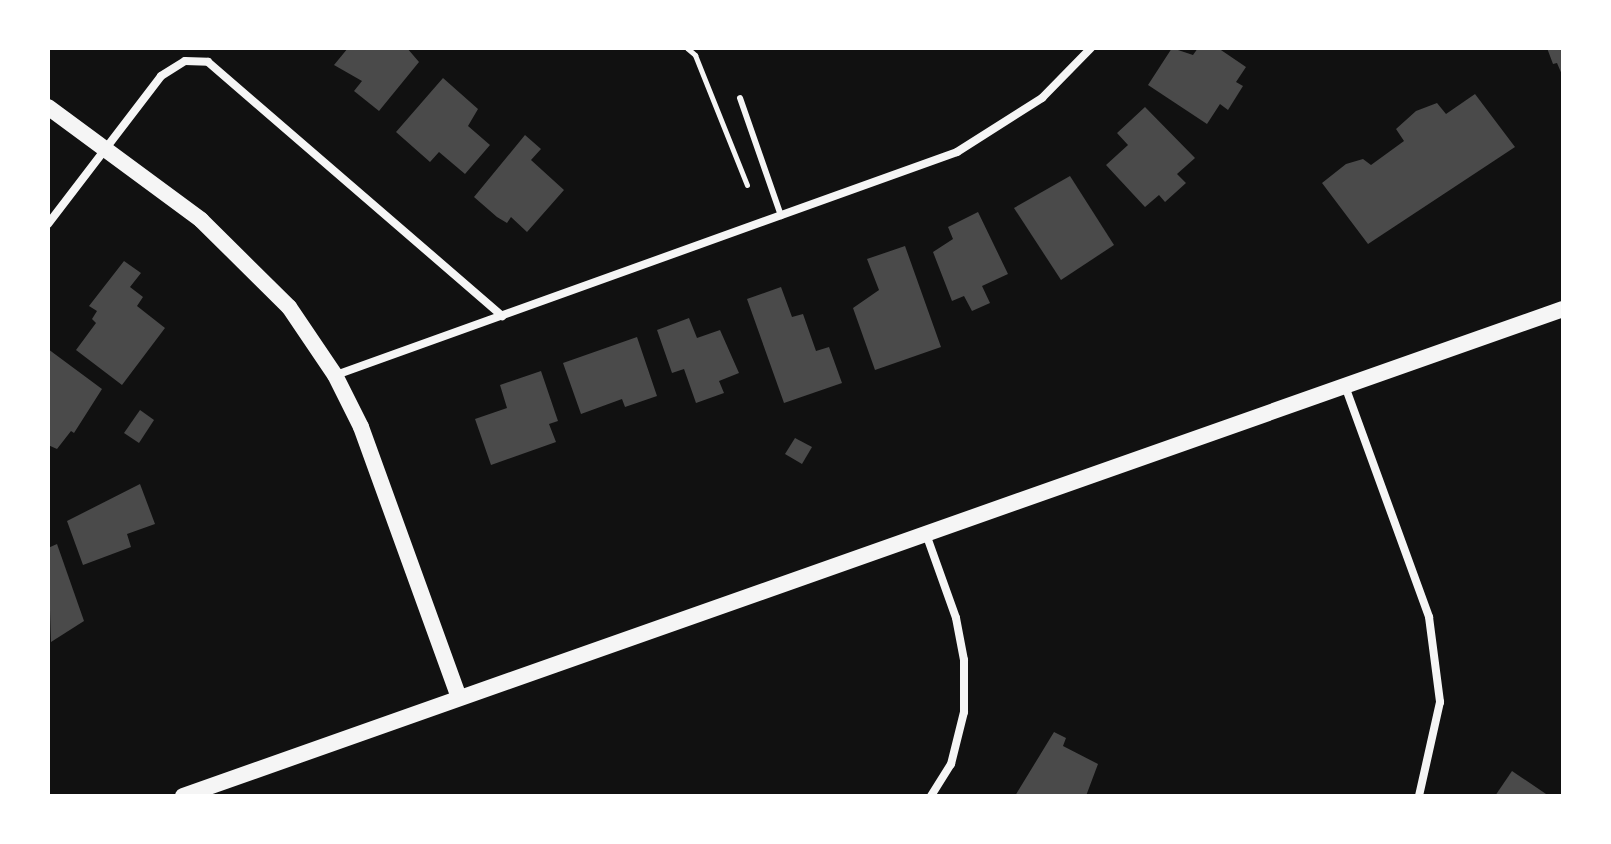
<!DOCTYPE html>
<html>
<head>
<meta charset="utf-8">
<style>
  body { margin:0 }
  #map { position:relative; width:1611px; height:844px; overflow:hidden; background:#111; font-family:Mulish,sans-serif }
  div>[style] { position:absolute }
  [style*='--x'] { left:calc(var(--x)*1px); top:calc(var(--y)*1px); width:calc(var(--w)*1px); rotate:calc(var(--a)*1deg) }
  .building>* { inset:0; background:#4a4a4a }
  .path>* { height:5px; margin:-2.5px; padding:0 2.5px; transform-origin:2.5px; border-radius:2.5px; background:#f5f5f5 }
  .service>* { height:6px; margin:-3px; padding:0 3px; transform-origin:3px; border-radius:3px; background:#f5f5f5 }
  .minor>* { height:8px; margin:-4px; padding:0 4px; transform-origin:4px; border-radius:4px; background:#f5f5f5 }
  .secondary>* { height:16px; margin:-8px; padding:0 8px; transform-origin:8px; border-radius:8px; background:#f5f5f5 }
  span { translate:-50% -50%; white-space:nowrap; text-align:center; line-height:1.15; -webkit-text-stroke:7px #fff; paint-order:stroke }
  .frame { position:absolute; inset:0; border:50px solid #fff; pointer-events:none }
</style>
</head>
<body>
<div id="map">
  <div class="building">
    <i style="clip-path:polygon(348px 48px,407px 48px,419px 62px,379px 111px,354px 91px,362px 81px,334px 65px)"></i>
    <i style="clip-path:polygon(1172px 48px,1193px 55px,1198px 48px,1218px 48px,1246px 67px,1236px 82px,1243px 86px,1228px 110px,1220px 104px,1207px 124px,1148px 85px)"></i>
    <i style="clip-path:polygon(1547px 48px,1563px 48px,1563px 77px,1557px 63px,1553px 64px)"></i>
    <i style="clip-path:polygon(443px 78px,478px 109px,468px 126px,490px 145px,465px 174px,439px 152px,430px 162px,396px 132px)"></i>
    <i style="clip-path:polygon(1475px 94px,1515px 147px,1368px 244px,1322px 183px,1346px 164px,1363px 159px,1371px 165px,1404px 141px,1396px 129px,1416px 111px,1437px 103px,1446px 114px)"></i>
    <i style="clip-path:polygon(1145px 107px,1195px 158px,1177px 174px,1186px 183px,1165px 202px,1159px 195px,1145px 207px,1106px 165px,1128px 145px,1117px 133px)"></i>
    <i style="clip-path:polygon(525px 135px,541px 149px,531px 160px,564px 190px,527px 232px,511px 217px,507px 223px,497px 217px,474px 197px)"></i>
    <i style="clip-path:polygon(1070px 176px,1114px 245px,1061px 280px,1014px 208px)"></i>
    <i style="clip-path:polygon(978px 212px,1008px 274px,982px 286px,990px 303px,972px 311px,964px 296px,952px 301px,933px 252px,953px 239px,948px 227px)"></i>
    <i style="clip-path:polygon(905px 246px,941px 347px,875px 370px,853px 308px,879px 290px,867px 259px)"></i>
    <i style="clip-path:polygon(124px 261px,141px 273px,130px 287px,143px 297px,137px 306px,165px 328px,122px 385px,76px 350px,96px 323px,92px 319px,97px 311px,89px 306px)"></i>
    <i style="clip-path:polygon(781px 287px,792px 317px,803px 314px,816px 351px,829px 347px,842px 383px,784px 403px,747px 299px)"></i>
    <i style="clip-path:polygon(689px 318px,697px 338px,720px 330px,739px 373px,719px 381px,724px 393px,696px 403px,684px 369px,672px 373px,657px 330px)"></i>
    <i style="clip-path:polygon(637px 337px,657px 396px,625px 407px,622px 399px,581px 414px,563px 363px)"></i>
    <i style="clip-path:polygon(48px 349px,102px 389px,74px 433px,71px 431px,57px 449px,48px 445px)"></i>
    <i style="clip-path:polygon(541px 371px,558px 421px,549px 424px,556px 442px,491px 465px,475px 419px,507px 408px,500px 385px)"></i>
    <i style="clip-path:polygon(140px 410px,154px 420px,139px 443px,124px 433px)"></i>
    <i style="clip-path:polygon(795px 438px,812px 447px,802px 464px,785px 454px)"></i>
    <i style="clip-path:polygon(140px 484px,155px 524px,127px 534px,131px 547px,83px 565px,67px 521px)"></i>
    <i style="clip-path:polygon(57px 544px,84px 621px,51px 642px,48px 548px)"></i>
    <i style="clip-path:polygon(1054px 732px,1066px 738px,1063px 746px,1098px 764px,1086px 796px,1015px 796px)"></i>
    <i style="clip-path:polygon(1512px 771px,1549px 796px,1495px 796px)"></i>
  </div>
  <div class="path">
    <i style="--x:687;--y:48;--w:11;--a:41"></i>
    <i style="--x:695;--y:55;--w:140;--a:68.2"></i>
  </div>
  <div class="service">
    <i style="--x:740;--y:98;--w:125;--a:70.8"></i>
  </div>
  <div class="minor">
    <i style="--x:48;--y:224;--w:186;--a:-52.6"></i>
    <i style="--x:161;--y:76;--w:28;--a:-32"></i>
    <i style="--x:185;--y:61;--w:23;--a:2"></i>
    <i style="--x:208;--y:62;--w:389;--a:40.8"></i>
    <i style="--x:336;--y:375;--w:660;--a:-19.75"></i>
    <i style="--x:957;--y:152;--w:101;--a:-32.4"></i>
    <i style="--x:1042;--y:98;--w:70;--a:-45.6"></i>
    <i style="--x:1345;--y:386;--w:246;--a:70"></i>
    <i style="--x:1429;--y:617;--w:86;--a:82.6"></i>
    <i style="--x:1440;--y:702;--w:96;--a:102.6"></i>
    <i style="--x:926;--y:534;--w:89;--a:70.3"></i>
    <i style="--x:956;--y:618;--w:43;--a:79.2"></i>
    <i style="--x:964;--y:660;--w:52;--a:90"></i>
    <i style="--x:964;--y:712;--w:54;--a:104"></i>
    <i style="--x:951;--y:764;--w:38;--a:122"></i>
  </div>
  <div class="secondary">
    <i style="--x:48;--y:107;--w:190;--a:36.4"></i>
    <i style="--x:201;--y:220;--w:124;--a:44.7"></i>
    <i style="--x:289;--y:307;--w:82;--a:55.9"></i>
    <i style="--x:335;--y:375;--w:58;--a:63.4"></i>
    <i style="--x:361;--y:427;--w:288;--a:70.1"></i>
    <i style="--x:183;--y:796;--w:1463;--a:-19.44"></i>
  </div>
  <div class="frame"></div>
</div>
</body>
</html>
